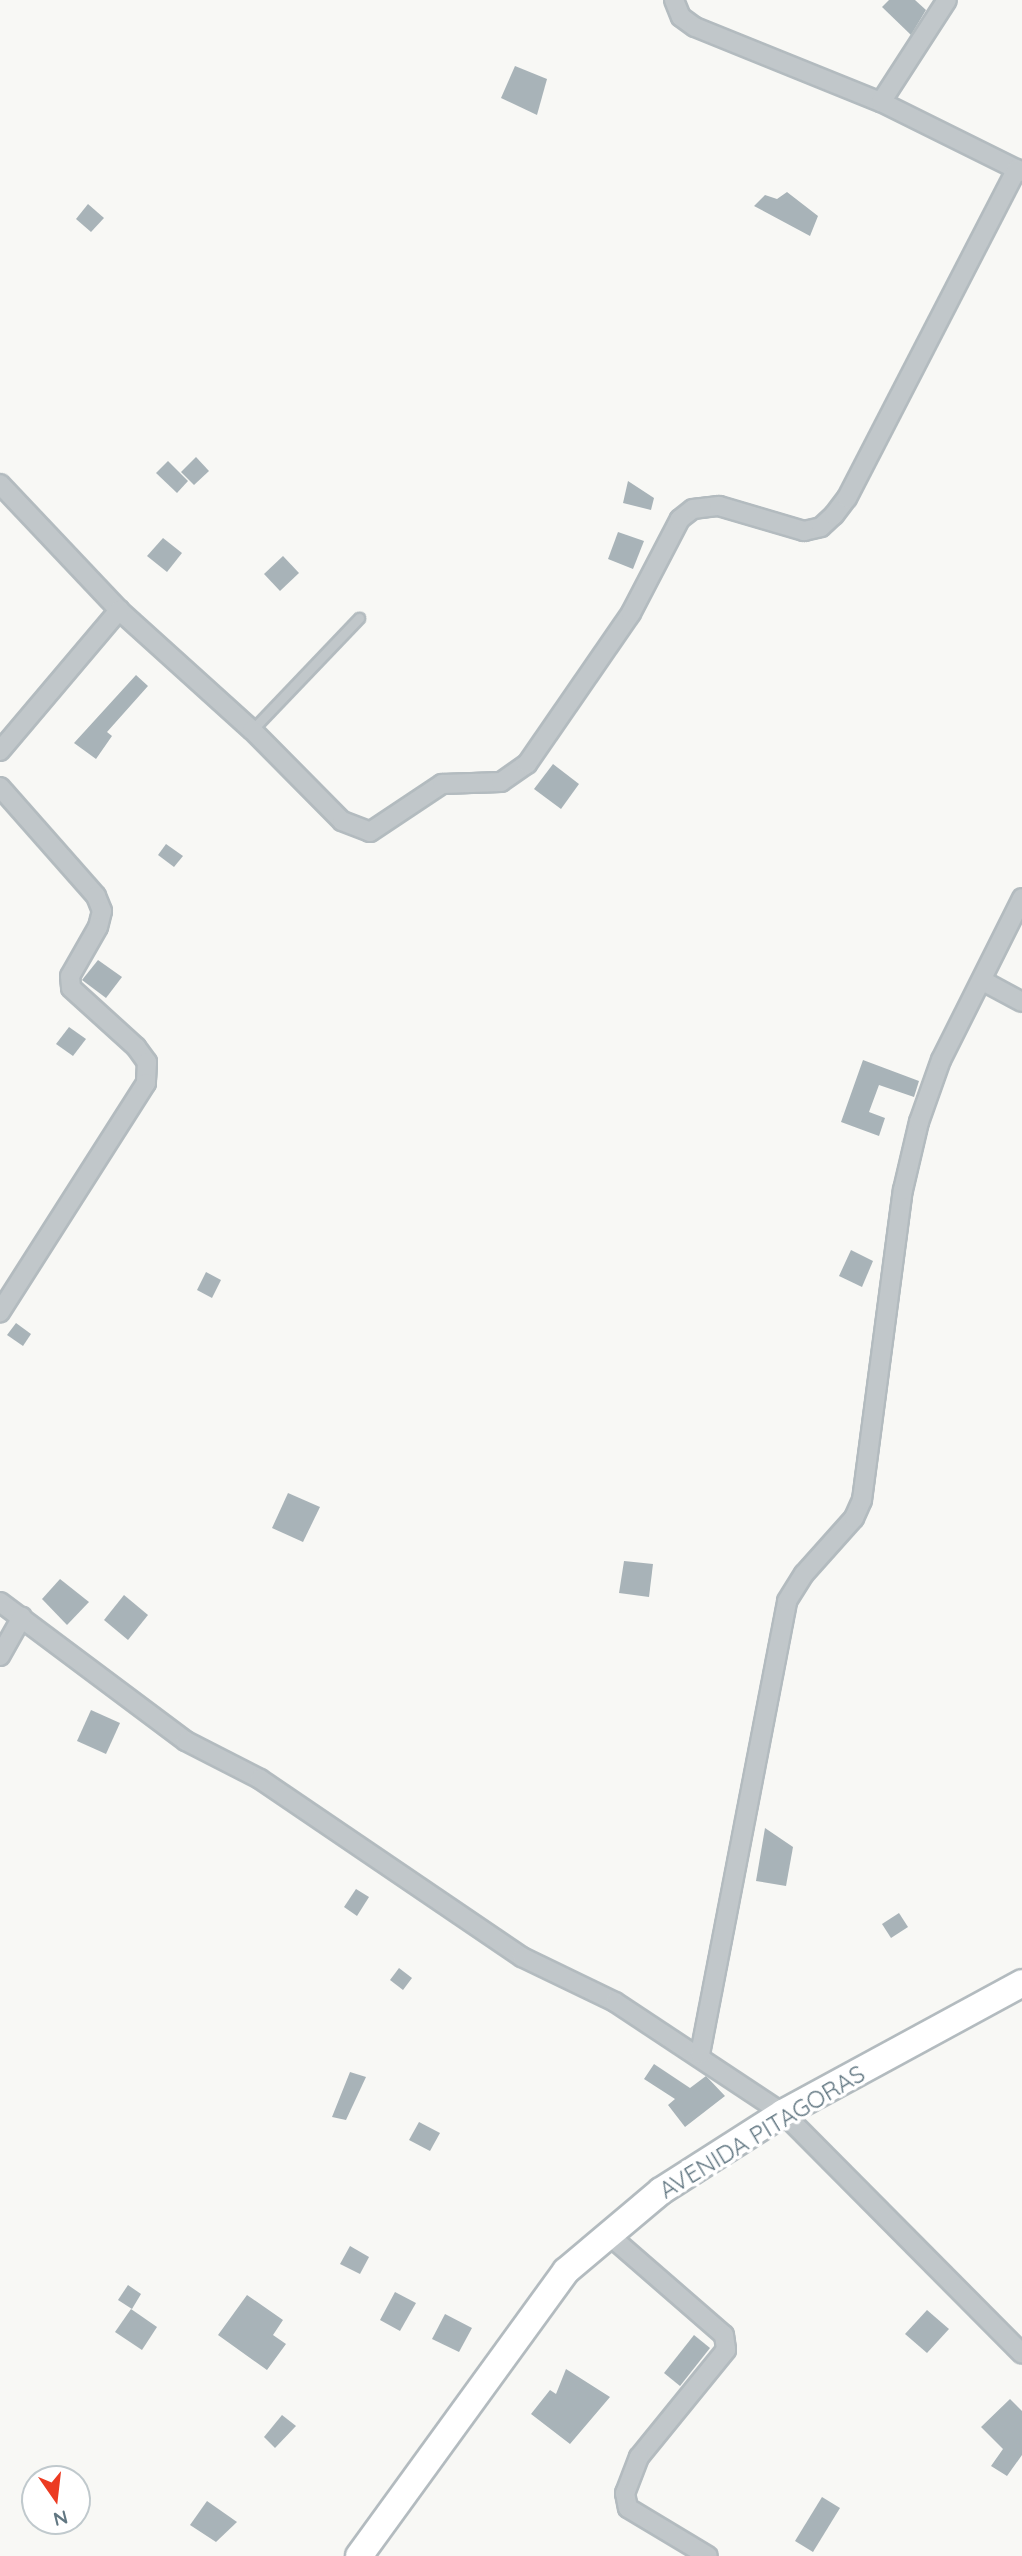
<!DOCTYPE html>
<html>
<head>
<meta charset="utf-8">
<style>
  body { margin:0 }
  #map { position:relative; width:1022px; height:2556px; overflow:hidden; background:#f8f8f5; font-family:Quicksand,sans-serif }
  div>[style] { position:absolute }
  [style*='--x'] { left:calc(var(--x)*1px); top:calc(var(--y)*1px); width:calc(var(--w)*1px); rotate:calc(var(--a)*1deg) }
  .building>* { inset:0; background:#a8b3b8 }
  .roads { filter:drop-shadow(2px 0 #b3bbbf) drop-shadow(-2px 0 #b3bbbf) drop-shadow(0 2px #b3bbbf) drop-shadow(0 -2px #b3bbbf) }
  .service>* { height:9px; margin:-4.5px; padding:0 4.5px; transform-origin:4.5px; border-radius:4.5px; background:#c1c7ca }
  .minor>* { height:18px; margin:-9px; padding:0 9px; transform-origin:9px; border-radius:9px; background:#c1c7ca }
  .secondary>* { height:26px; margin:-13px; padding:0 13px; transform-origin:13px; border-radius:13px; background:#fff }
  span { translate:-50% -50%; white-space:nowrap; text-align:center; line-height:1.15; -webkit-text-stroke:7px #fff; paint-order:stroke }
  .street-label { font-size:24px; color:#627782 }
  .north { position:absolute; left:21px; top:2465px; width:70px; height:70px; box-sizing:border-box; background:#fff; border:2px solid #c0c9cd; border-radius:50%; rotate:166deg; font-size:19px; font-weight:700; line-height:28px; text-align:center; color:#627782 }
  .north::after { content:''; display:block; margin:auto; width:24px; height:32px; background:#ec3b22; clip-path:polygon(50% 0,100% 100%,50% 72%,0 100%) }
</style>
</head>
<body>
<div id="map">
  <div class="building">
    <i style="clip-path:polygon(889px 0,915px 0,926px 10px,911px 35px,882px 7px)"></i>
    <i style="clip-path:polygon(515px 66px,547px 79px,537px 115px,501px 98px)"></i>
    <i style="clip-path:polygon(787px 192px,818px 216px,810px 236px,754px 206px,765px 195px,777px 199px)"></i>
    <i style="clip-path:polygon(88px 204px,104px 218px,91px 232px,76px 219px)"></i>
    <i style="clip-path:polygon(196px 457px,209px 471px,194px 485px,181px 472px)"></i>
    <i style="clip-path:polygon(168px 461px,188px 481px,177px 493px,156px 473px)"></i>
    <i style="clip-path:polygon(628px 481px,654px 498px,651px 510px,623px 503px)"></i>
    <i style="clip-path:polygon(618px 532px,644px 541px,633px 569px,608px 559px)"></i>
    <i style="clip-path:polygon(163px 538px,182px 553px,167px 572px,147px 556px)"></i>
    <i style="clip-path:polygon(283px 556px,299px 573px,280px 591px,264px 574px)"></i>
    <i style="clip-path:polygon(136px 675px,148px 686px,107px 732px,112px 736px,96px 759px,74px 743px)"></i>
    <i style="clip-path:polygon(553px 764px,579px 784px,561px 809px,534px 789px)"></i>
    <i style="clip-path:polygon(166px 844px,183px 856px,174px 867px,158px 855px)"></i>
    <i style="clip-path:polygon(98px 960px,122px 977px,106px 998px,82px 980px)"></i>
    <i style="clip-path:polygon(69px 1027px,86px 1039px,73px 1056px,56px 1044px)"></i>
    <i style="clip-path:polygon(863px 1060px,919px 1081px,914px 1097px,879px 1085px,869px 1112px,885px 1118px,879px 1136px,841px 1122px)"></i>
    <i style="clip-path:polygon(851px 1250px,873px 1261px,862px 1287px,839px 1276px)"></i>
    <i style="clip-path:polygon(206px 1272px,221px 1280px,212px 1298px,197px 1290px)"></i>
    <i style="clip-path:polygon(16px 1323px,31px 1334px,23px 1346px,7px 1335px)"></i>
    <i style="clip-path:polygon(288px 1493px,320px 1507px,303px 1542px,272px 1528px)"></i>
    <i style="clip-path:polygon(624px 1561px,653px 1564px,649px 1597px,619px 1593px)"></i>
    <i style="clip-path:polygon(60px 1579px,89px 1602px,67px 1625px,42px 1599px)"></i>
    <i style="clip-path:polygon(124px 1595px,148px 1615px,128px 1640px,104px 1620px)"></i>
    <i style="clip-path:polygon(91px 1710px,120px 1723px,106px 1754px,77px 1741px)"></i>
    <i style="clip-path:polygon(765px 1828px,793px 1847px,786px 1886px,756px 1881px)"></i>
    <i style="clip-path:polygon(356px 1889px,369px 1897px,357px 1916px,344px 1907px)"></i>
    <i style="clip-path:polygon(899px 1913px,908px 1927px,891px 1938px,882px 1924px)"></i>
    <i style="clip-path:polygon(399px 1968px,412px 1978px,403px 1990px,390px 1980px)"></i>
    <i style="clip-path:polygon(654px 2064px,690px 2088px,706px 2076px,725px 2096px,685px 2127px,668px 2105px,675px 2099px,644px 2079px)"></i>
    <i style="clip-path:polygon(350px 2072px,366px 2077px,346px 2120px,332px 2117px)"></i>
    <i style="clip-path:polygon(419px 2122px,440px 2133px,430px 2151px,409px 2140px)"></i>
    <i style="clip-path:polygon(350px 2246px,369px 2257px,360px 2274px,340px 2264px)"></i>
    <i style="clip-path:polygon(128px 2285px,141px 2294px,132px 2309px,118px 2300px)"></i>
    <i style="clip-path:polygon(395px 2292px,416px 2303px,400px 2331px,380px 2320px)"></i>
    <i style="clip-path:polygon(247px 2295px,283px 2320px,273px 2335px,286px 2344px,267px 2370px,218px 2335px)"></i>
    <i style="clip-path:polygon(131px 2309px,157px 2327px,142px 2350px,115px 2332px)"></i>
    <i style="clip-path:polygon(927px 2310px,949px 2329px,927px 2353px,905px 2334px)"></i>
    <i style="clip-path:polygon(445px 2314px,472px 2328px,459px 2352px,432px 2339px)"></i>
    <i style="clip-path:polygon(694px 2335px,710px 2348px,680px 2386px,664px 2373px)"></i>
    <i style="clip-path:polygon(566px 2369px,610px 2397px,570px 2444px,531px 2414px,550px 2390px,556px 2394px)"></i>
    <i style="clip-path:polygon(1010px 2399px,1022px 2411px,1022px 2455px,1007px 2476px,991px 2466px,1003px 2449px,981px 2427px)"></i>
    <i style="clip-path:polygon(282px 2415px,296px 2426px,275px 2448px,264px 2437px)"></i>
    <i style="clip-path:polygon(822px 2497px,840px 2508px,813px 2552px,795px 2541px)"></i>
    <i style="clip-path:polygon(207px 2501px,237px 2522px,216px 2542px,190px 2525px)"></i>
  </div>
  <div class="roads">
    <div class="service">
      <i style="--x:252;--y:730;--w:155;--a:-46.3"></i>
    </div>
    <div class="minor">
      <i style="--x:674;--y:0;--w:18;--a:68"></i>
      <i style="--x:681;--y:17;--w:17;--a:36"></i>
      <i style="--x:695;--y:27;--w:201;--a:22"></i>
      <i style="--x:881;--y:102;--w:157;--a:26.4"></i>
      <i style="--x:881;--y:102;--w:121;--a:-57.1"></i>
      <i style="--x:0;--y:484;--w:173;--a:46.6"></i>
      <i style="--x:119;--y:610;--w:179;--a:42.1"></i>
      <i style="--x:252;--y:730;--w:128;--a:45.3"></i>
      <i style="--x:342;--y:821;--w:30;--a:21"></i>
      <i style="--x:370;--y:832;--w:87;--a:-33.7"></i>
      <i style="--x:442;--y:784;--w:59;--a:-1.9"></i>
      <i style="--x:501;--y:782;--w:32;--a:-35"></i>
      <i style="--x:527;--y:764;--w:183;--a:-55.4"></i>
      <i style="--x:631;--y:613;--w:106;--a:-62.5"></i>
      <i style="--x:680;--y:519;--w:16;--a:-38"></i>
      <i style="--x:693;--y:509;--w:26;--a:-7"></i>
      <i style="--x:719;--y:506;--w:89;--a:16.4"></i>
      <i style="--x:804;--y:531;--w:17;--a:-13"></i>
      <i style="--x:821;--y:527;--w:18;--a:-43"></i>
      <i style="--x:834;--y:515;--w:21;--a:-53"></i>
      <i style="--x:847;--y:498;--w:370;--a:-62.7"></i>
      <i style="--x:0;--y:751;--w:185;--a:-49.8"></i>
      <i style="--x:0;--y:787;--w:145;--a:48.6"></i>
      <i style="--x:96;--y:896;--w:16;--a:68"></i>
      <i style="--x:102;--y:911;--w:16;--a:104"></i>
      <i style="--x:98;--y:927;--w:56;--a:119.7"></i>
      <i style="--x:70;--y:976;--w:12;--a:85"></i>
      <i style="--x:71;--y:988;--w:88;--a:42.2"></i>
      <i style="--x:136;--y:1047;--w:19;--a:54"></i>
      <i style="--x:147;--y:1062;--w:21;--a:93"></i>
      <i style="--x:146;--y:1083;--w:272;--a:122.5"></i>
      <i style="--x:983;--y:981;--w:44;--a:28.3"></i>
      <i style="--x:0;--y:1602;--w:232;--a:36.8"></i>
      <i style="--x:186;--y:1741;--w:83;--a:27.2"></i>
      <i style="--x:260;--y:1779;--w:317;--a:34.2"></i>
      <i style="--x:522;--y:1957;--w:103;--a:25.8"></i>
      <i style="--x:615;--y:2002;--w:201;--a:33.5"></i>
      <i style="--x:783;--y:2113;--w:339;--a:45.2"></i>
      <i style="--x:0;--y:1656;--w:45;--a:-60.6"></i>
      <i style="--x:700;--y:2054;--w:461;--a:-79.1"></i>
      <i style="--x:787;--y:1601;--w:32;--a:-58"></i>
      <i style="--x:804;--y:1574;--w:75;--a:-48.2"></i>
      <i style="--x:854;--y:1518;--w:20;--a:-66"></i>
      <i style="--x:862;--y:1500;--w:313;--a:-82.5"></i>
      <i style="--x:903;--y:1190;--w:70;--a:-76.8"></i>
      <i style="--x:919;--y:1122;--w:66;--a:-70.5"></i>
      <i style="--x:941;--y:1060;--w:181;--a:-63.4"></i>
      <i style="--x:610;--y:2236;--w:151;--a:41"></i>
      <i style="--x:724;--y:2335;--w:15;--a:82"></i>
      <i style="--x:726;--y:2350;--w:138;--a:129.1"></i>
      <i style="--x:639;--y:2457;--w:39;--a:111"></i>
      <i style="--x:625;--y:2493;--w:15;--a:79"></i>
      <i style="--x:628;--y:2508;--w:93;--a:31"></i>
    </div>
    <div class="secondary">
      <i style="--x:359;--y:2556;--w:352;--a:-54"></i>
      <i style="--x:566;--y:2271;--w:124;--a:-40.1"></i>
      <i style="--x:661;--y:2191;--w:145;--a:-32.6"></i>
      <i style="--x:783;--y:2113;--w:272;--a:-28.5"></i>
    </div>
  </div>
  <div class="street-label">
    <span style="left:762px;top:2132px;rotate:-31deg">AVENIDA PITAGORAS</span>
  </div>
  <div class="north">N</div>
</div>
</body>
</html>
